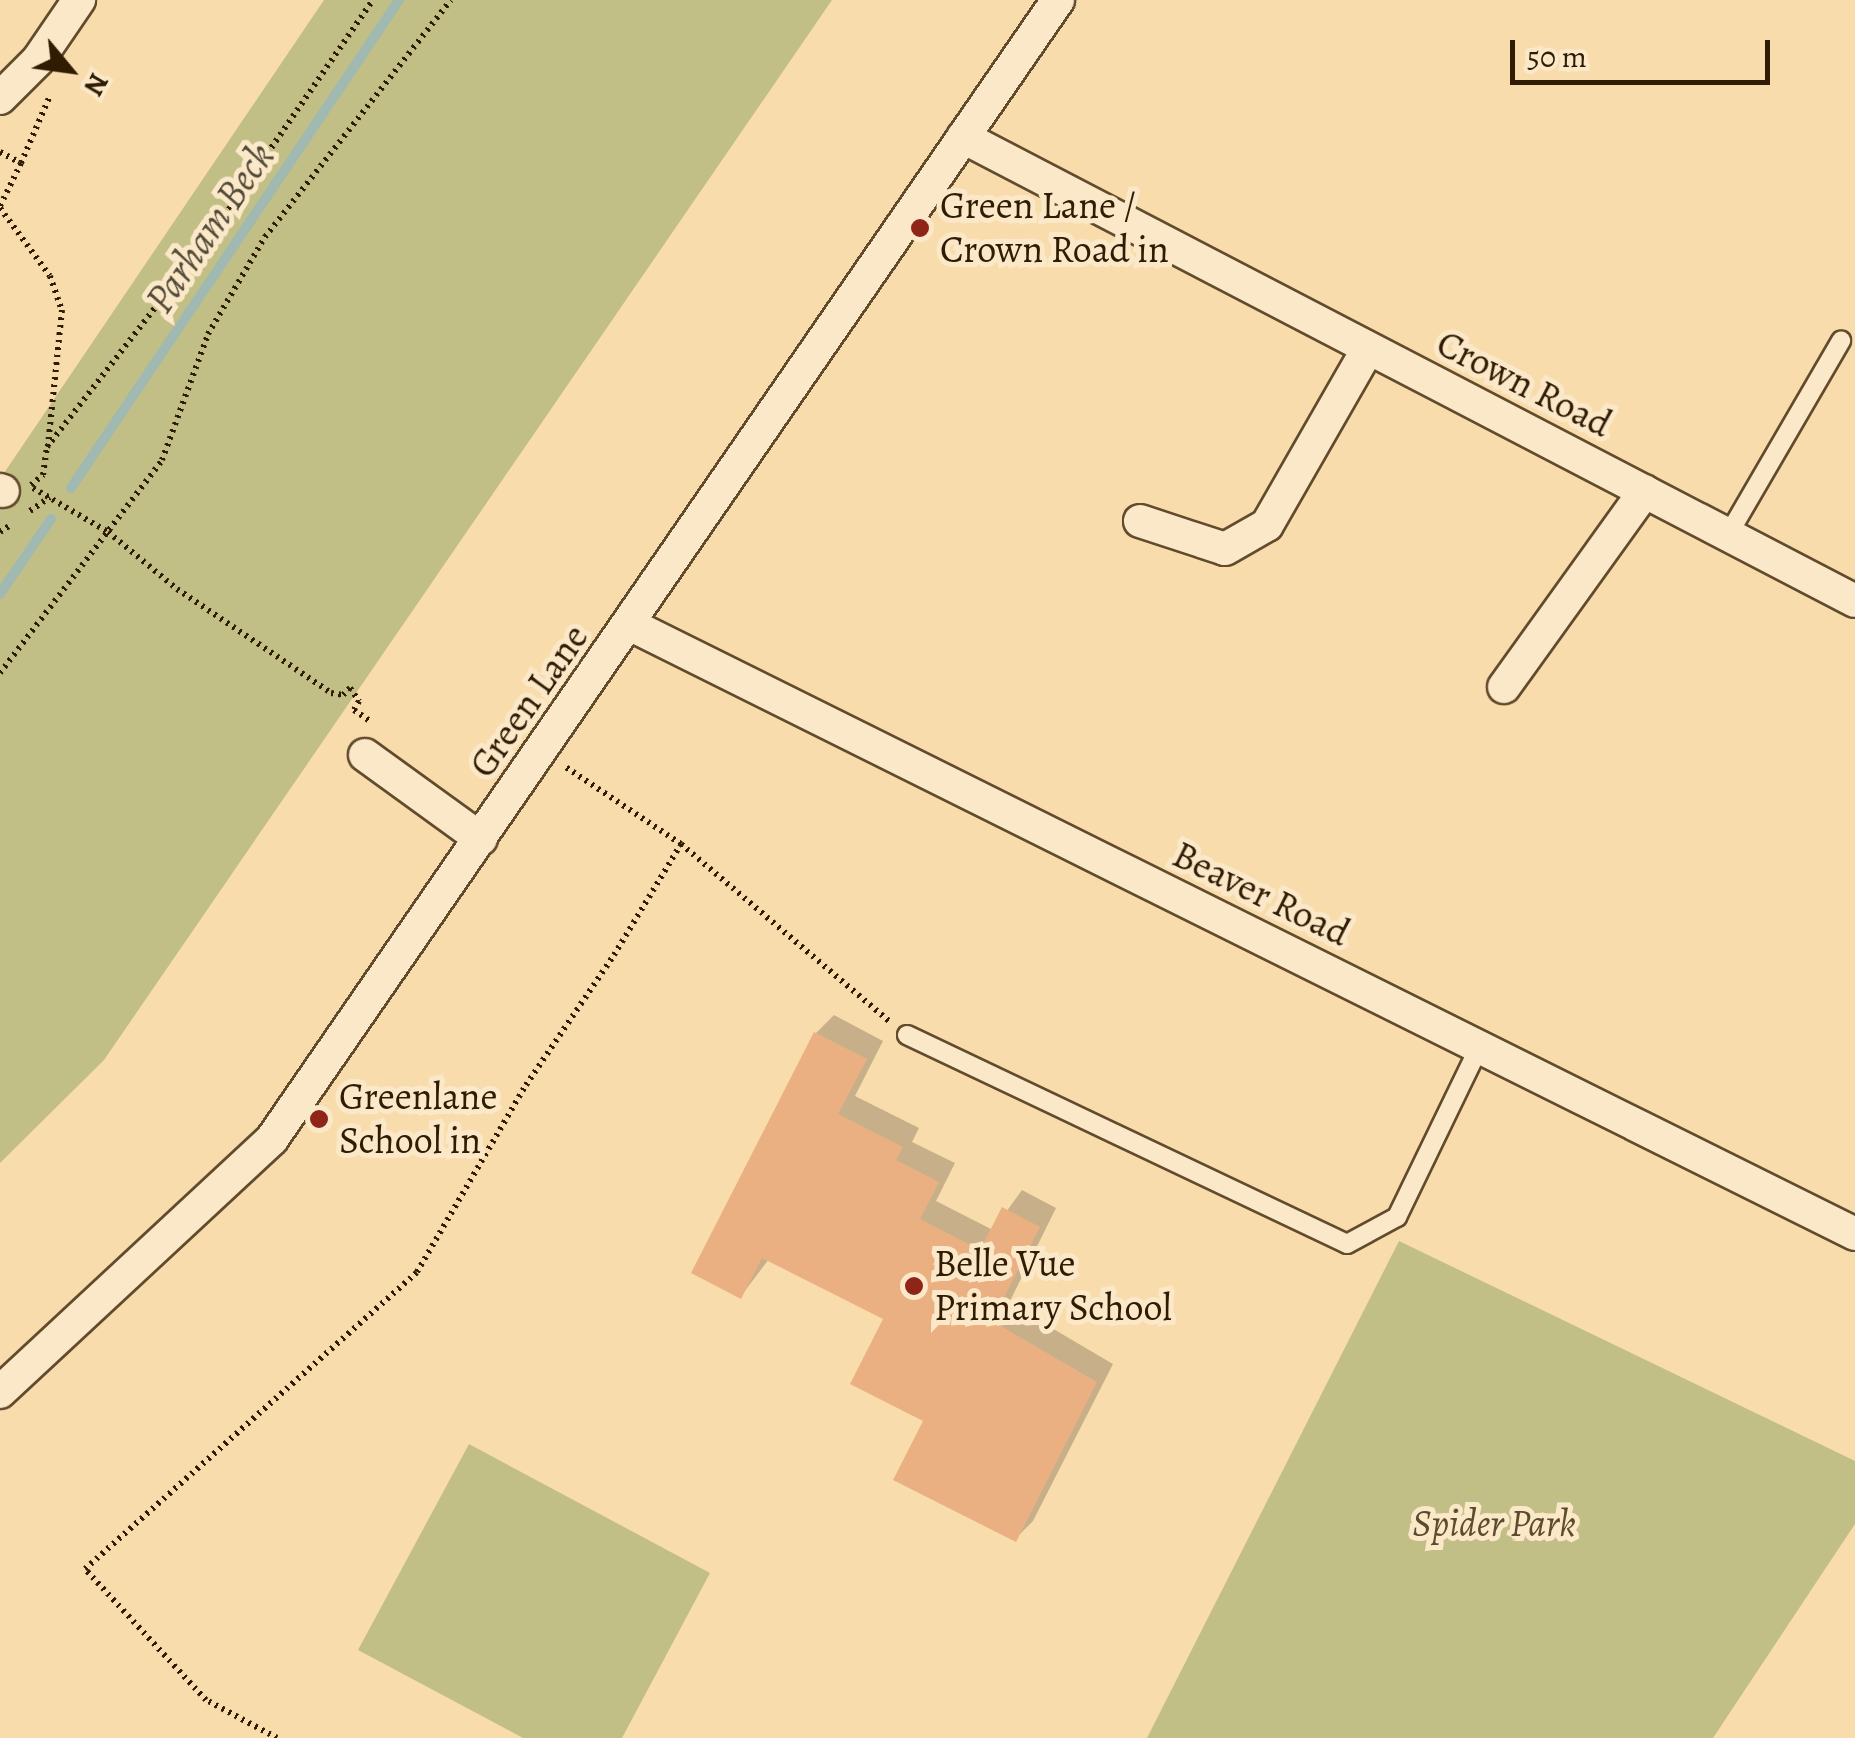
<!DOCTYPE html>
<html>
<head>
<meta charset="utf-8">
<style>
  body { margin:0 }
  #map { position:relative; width:1855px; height:1738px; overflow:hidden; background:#f9dcac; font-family:Alegreya,serif }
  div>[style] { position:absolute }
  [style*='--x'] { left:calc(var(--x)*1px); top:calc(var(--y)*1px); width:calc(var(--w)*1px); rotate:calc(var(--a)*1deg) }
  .green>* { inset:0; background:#c2bf86 }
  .shadow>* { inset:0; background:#0003 }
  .stream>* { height:10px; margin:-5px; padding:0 5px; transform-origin:5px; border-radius:5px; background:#a0bab2 }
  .building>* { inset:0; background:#ebb082 }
  .path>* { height:6px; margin-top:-3px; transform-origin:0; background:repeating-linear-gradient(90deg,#301b03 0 2.5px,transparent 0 7.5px) }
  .roads { filter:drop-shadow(2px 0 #624b2d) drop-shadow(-2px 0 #624b2d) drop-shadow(0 2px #624b2d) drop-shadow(0 -2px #624b2d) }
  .service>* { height:18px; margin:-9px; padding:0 9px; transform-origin:9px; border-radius:9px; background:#fbe8c9 }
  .minor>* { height:32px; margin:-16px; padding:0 16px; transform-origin:16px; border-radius:16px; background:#fbe8c9 }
  .dots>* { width:28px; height:28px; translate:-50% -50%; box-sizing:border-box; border:5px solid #fbe8c9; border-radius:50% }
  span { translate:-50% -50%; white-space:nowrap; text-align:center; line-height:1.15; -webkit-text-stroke:10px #fbe8c9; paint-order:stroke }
  .poi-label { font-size:38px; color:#301b03 }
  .left { translate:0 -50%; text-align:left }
  .street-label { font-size:38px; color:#301b03 }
  .park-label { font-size:38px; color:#5c4c2a; font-style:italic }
  .water-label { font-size:40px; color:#524b38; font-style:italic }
  .north { position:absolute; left:20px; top:20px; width:100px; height:100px; -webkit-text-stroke:8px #fbe8c9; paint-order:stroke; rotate:119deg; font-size:28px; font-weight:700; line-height:40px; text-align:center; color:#301b03 }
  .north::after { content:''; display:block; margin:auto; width:35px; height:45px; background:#301b03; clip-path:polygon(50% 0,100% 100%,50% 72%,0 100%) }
  .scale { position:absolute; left:1510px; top:40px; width:260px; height:45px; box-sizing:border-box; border:5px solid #301b03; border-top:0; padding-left:12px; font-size:30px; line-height:35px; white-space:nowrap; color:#301b03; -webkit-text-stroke:8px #fbe8c9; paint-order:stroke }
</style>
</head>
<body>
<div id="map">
  <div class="green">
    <i style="clip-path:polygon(324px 0,832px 0,104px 1060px,0 1163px,0 479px)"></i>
    <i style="clip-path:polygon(1399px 1241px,1855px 1461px,1855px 1524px,1713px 1738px,1147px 1738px)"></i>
    <i style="clip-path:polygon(469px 1444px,710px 1573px,622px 1738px,523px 1738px,358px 1650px)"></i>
  </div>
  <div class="shadow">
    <i style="clip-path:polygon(834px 1015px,883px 1041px,855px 1096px,919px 1128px,912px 1142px,955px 1163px,936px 1201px,993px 1230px,1022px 1190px,1056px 1208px,1009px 1303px,1113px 1364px,1033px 1521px,1015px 1539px,926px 1420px,886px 1318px,769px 1259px,741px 1296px,816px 1033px)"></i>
  </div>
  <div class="stream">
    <i style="--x:71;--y:488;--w:588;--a:-56.09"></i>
    <i style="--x:0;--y:594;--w:91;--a:-55.8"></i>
  </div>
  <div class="building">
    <i style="clip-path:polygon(814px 1032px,867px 1059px,838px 1114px,903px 1147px,896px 1160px,939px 1182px,920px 1219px,980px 1250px,1002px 1207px,1040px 1227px,992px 1321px,1097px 1382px,1016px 1542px,893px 1480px,923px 1421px,850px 1384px,883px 1319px,762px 1258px,741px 1299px,691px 1273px)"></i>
  </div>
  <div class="path">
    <i style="--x:0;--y:152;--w:24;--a:28"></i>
    <i style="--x:21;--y:163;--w:48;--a:116"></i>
    <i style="--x:21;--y:163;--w:71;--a:-66.7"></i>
    <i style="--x:0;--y:208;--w:84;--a:53.7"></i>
    <i style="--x:50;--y:276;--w:36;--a:71"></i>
    <i style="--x:62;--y:310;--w:137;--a:95.9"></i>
    <i style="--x:31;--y:485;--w:16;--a:-40"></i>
    <i style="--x:43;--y:475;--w:28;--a:-82"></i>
    <i style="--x:47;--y:447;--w:269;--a:-52.2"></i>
    <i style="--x:212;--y:234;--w:284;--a:-55.5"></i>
    <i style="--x:33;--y:488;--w:87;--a:30.4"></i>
    <i style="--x:108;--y:532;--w:89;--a:39.6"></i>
    <i style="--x:177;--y:589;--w:186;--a:34"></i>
    <i style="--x:331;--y:693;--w:12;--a:9"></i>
    <i style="--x:343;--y:695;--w:10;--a:-45"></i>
    <i style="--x:350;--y:688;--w:16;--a:55"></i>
    <i style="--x:359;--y:701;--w:10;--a:119"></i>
    <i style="--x:354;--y:710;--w:21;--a:35"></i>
    <i style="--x:30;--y:511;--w:24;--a:-35"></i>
    <i style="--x:0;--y:532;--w:14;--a:-34"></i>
    <i style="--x:0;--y:673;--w:268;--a:-52.7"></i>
    <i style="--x:162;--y:460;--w:134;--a:-69.9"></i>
    <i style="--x:208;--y:334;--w:113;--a:-59.6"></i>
    <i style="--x:265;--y:237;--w:301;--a:-51.9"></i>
    <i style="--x:681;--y:844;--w:275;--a:40.4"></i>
    <i style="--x:277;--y:1738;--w:81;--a:-151.8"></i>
    <i style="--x:206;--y:1700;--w:178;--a:-132.7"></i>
    <i style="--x:85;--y:1569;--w:445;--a:-41.8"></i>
    <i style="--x:417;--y:1272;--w:216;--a:-59.8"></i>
    <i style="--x:526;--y:1085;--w:157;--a:-55.9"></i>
    <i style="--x:614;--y:955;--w:130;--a:-58.9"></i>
    <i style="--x:681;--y:844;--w:141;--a:-146.3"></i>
  </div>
  <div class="roads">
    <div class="service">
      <i style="--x:1728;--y:535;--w:225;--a:-59.8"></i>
      <i style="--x:907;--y:1035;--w:487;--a:25.4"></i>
      <i style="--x:1347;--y:1244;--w:57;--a:-28.4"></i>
      <i style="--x:1397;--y:1217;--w:189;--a:-64.2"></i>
    </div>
    <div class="minor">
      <i style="--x:0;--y:98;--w:54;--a:-45"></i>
      <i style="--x:38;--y:60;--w:73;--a:-55.7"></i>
      <i style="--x:963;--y:137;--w:1005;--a:27.48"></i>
      <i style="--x:0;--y:490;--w:3;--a:18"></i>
      <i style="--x:1140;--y:521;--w:89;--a:18.2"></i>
      <i style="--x:1225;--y:549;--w:48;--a:-29.7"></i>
      <i style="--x:1267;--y:525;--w:203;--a:-60.2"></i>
      <i style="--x:631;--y:625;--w:1367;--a:26.45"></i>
      <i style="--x:1504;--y:687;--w:241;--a:-54.3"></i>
      <i style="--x:365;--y:755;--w:143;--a:35.9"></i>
      <i style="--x:0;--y:1392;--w:371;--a:-42.9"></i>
      <i style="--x:272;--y:1139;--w:1384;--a:-55.39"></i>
    </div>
  </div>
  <div class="dots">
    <i style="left:920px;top:228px;background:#8f2418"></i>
    <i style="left:319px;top:1119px;background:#8f2418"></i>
    <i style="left:914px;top:1286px;background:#8f2418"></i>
  </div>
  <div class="poi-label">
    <span class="left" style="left:940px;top:228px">Green Lane /<br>Crown Road in</span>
    <span class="left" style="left:339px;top:1119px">Greenlane<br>School in</span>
    <span class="left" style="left:934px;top:1286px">Belle Vue<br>Primary School</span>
  </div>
  <div class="street-label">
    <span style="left:1524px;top:384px;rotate:27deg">Crown Road</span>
    <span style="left:529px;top:701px;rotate:-55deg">Green Lane</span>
    <span style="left:1261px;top:894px;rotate:26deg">Beaver Road</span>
  </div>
  <div class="park-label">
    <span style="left:1494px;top:1524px">Spider Park</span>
  </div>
  <div class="water-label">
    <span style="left:210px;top:228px;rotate:-56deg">Parham Beck</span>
  </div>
  <div class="north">N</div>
  <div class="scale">50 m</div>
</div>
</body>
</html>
